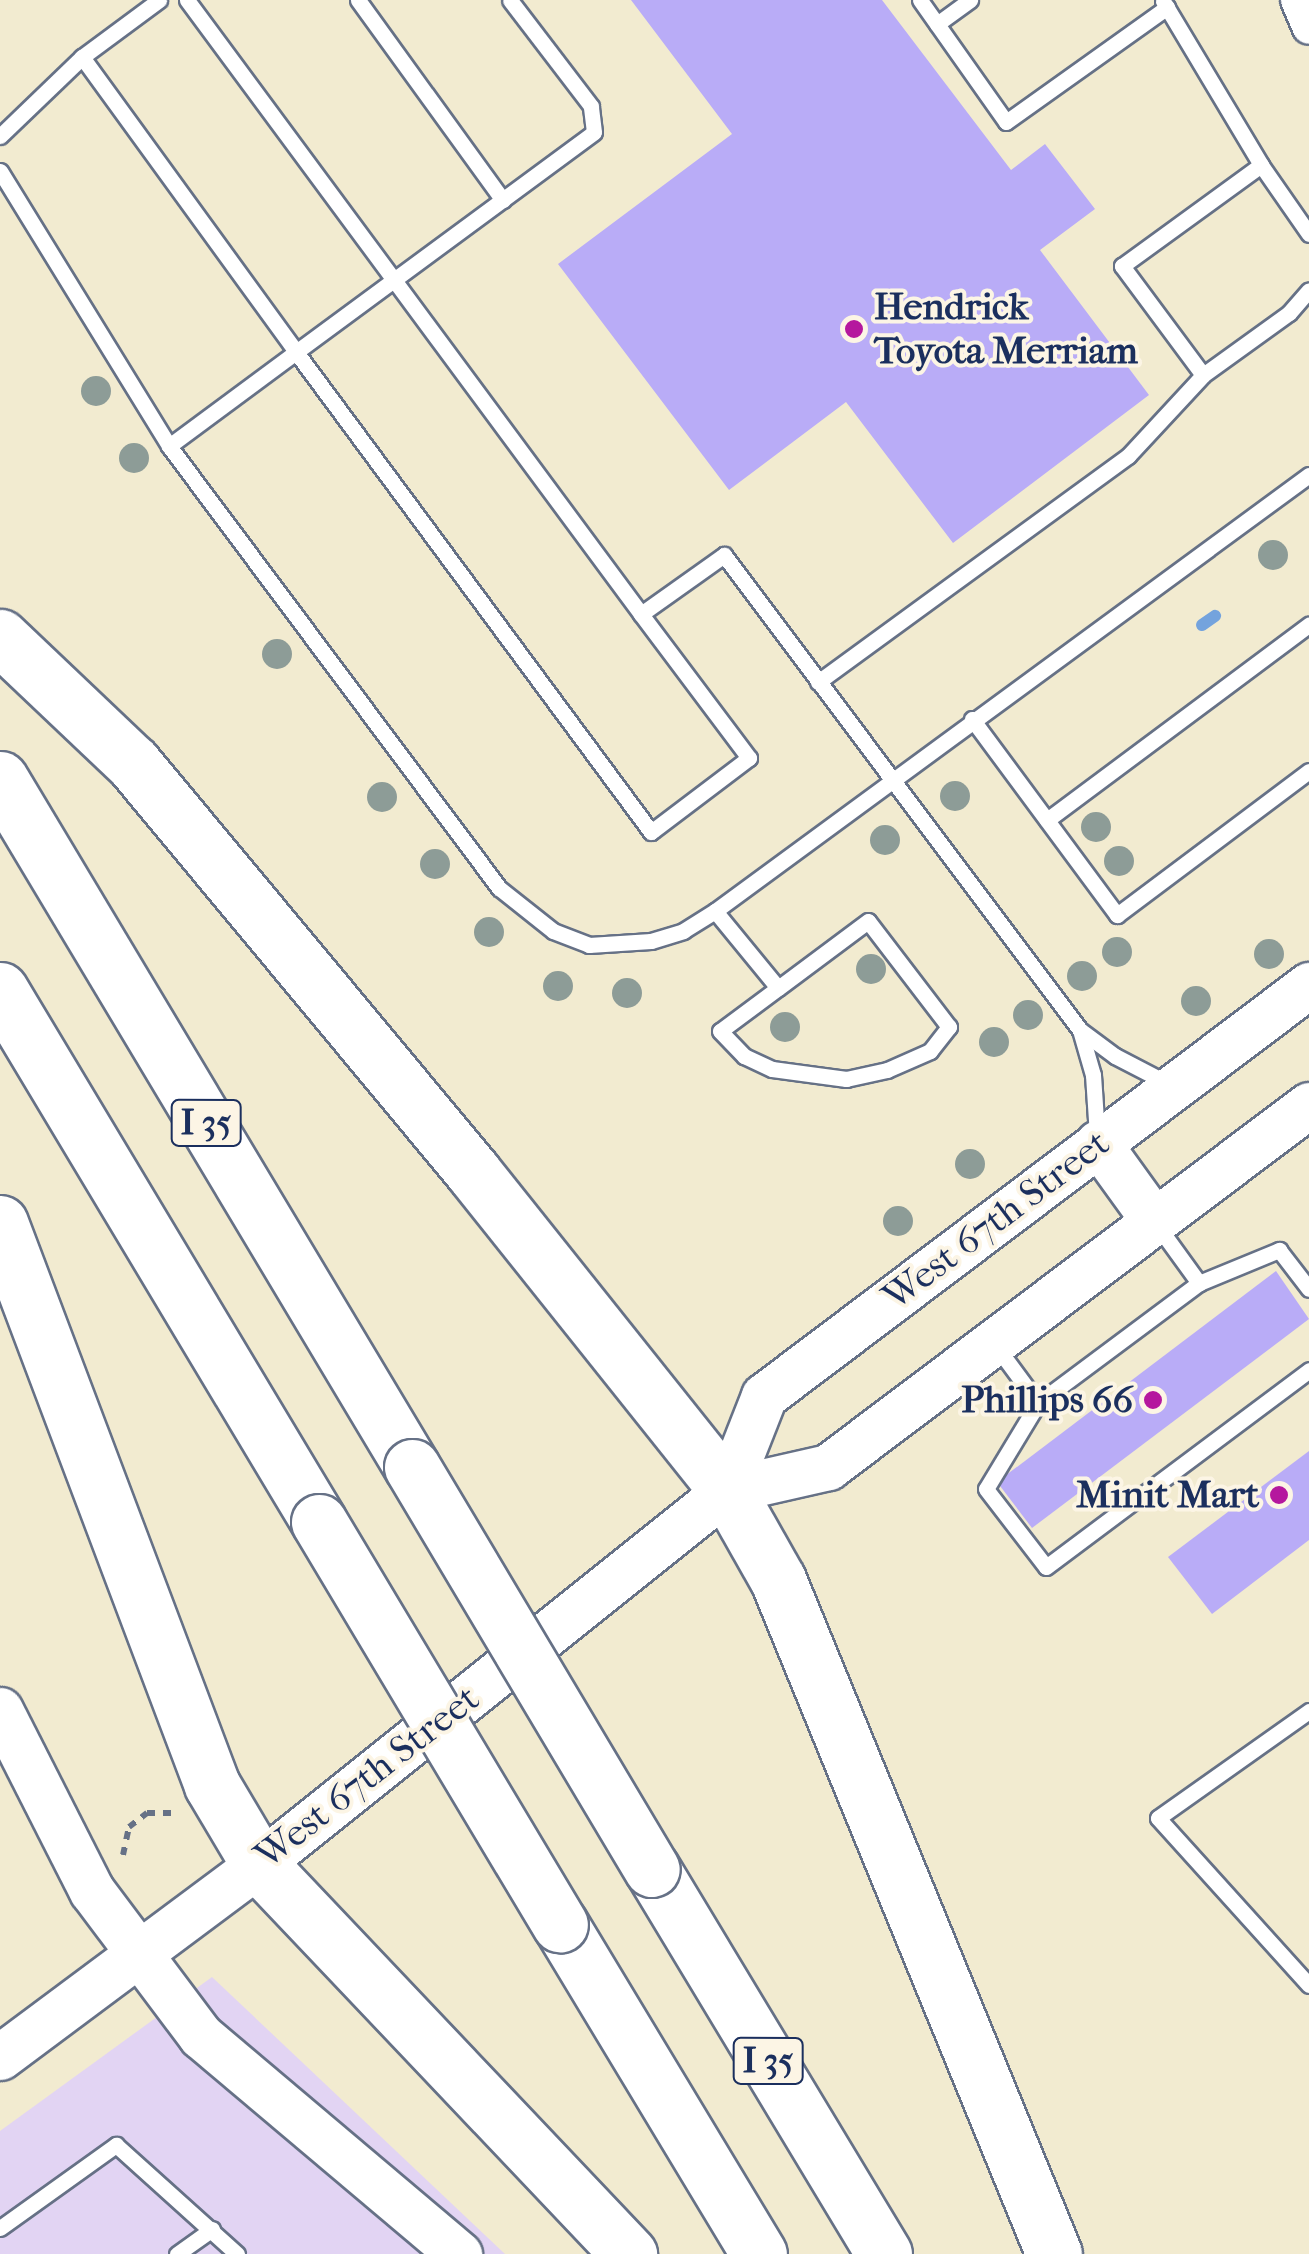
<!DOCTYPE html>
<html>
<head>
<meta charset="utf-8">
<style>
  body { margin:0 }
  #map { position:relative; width:1309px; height:2254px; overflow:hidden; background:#f2ebd0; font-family:"IM FELL French Canon",serif }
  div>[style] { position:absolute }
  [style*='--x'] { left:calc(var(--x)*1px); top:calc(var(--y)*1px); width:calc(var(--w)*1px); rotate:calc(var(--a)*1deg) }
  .built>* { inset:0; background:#e2d4f3 }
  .stream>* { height:12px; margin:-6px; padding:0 6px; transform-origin:6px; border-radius:6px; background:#74a3dd }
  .building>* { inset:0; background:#b9acf7 }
  .path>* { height:6px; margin-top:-3px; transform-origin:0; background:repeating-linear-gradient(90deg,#667186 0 8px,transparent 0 16px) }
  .roads { filter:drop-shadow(2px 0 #667186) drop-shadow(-2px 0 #667186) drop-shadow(0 2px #667186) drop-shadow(0 -2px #667186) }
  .lane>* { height:15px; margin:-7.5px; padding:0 7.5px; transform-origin:7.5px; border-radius:7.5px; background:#fff }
  .street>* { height:32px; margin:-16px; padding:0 16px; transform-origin:16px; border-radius:16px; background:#fff }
  .secondary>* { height:45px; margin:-22.5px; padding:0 22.5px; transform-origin:22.5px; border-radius:22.5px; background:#fff }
  .highway>* { height:55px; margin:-27.5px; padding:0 27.5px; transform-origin:27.5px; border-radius:27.5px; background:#fff }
  .bridges { filter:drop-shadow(2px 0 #667186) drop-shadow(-2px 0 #667186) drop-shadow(0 2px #667186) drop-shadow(0 -2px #667186) }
  .highway-bridge>* { height:55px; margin:-27.5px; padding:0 27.5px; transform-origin:27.5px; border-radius:27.5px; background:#fff }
  .trees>* { width:30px; height:30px; margin:-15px; border-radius:50%; background:#8d9c97 }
  .dots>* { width:28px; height:28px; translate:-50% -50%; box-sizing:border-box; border:5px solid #fcf5e5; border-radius:50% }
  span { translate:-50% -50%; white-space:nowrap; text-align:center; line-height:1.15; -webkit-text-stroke:8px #fcf5e5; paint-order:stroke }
  .shield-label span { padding:2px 8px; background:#fcf5e5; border:2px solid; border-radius:8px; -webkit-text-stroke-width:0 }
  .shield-label { font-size:35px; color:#1b2f5e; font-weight:700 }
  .poi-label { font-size:38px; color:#1b2f5e; font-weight:700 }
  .left { translate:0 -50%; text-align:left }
  .right { translate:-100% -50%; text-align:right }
  .street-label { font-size:38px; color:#1b2f5e }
</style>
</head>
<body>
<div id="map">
  <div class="built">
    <i style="clip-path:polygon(212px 1977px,505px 2254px,0 2254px,0 2131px)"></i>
  </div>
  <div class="stream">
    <i style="--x:1202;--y:625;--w:16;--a:-35"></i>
  </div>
  <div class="building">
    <i style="clip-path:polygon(631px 0,882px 0,1011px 170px,1045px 144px,1095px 209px,1040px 250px,1149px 395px,953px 543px,846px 402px,729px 490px,558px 264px,732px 134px)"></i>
    <i style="clip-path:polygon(1276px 1271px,1309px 1319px,1032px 1528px,997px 1482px)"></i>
    <i style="clip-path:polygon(1309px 1451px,1309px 1540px,1212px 1614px,1168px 1557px)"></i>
  </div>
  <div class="path">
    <i style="--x:123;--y:1855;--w:29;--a:-78"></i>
    <i style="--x:129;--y:1827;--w:23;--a:-38"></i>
    <i style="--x:147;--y:1813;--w:26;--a:0"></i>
  </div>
  <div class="roads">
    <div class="lane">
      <i style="--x:187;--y:0;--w:764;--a:53.52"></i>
      <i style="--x:641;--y:614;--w:102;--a:-35.4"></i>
      <i style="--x:724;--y:555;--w:594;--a:53.15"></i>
      <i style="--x:1080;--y:1030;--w:44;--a:36.6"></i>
      <i style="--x:1115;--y:1056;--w:59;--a:27.4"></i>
      <i style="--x:358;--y:0;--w:247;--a:54.1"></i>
      <i style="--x:920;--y:0;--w:149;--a:54.8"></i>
      <i style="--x:1006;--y:122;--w:198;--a:-35.5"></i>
      <i style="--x:1163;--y:1;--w:191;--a:59.1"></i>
      <i style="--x:937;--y:24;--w:41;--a:-36"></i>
      <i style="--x:82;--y:57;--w:96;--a:-36.5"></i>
      <i style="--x:0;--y:136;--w:114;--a:-43.9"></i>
      <i style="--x:82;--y:57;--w:364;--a:54"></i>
      <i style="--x:296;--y:352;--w:370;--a:-36.4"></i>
      <i style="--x:594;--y:132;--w:26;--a:-97"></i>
      <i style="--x:591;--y:106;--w:133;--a:-127.4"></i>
      <i style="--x:0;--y:171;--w:323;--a:58.4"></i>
      <i style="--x:169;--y:446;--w:552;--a:53.25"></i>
      <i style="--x:499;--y:888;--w:69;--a:38.5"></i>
      <i style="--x:553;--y:931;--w:39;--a:21"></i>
      <i style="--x:589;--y:945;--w:62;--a:-3.7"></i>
      <i style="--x:651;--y:941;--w:34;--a:-17"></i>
      <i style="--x:683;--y:931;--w:38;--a:-32"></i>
      <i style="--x:715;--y:911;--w:737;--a:-36.28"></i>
      <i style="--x:1203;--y:375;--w:136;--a:-126.6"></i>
      <i style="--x:1122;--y:266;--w:172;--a:-36"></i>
      <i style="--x:1261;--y:165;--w:84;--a:55.2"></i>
      <i style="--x:169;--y:446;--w:158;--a:-36.5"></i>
      <i style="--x:296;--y:352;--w:597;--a:53.51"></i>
      <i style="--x:651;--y:832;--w:123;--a:-37.1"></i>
      <i style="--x:749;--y:758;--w:180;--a:-126.9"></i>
      <i style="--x:818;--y:682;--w:384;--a:-36.1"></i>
      <i style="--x:1128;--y:456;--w:110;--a:-47.2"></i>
      <i style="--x:1203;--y:375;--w:106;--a:-35.8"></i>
      <i style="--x:1289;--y:313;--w:30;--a:-49"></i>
      <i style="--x:972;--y:719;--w:244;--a:53.5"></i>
      <i style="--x:1117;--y:915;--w:240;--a:-36.9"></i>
      <i style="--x:1047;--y:820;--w:327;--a:-36.7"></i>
      <i style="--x:715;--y:911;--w:99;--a:50.7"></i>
      <i style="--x:778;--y:988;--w:72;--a:143.4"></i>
      <i style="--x:720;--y:1031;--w:35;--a:46"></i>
      <i style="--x:744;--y:1056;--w:31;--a:25"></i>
      <i style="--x:772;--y:1069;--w:75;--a:7.7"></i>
      <i style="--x:846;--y:1079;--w:42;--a:-12.4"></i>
      <i style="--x:887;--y:1070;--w:47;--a:-23.8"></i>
      <i style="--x:930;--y:1051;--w:31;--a:-52"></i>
      <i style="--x:949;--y:1027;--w:133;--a:-127.4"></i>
      <i style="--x:868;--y:921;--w:112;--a:143.3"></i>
      <i style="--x:1080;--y:1030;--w:47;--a:73.9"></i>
      <i style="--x:1093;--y:1075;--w:60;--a:86.2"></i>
      <i style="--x:1157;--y:1225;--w:72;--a:54.1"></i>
      <i style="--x:996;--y:1346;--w:71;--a:53.6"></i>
      <i style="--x:1038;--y:1403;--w:201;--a:-36.7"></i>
      <i style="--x:1199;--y:1283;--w:87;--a:-22.4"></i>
      <i style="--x:1279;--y:1250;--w:49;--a:52.4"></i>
      <i style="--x:1038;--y:1403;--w:100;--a:121.2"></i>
      <i style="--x:986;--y:1489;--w:98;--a:52.4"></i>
      <i style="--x:1046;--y:1567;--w:329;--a:-36.8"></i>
      <i style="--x:1309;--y:1711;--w:185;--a:144.7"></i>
      <i style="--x:1158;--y:1818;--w:225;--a:47.9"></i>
      <i style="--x:0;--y:2228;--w:143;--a:-35.6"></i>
      <i style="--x:116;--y:2145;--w:163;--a:42"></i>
      <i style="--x:177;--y:2254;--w:43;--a:-35.5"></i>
    </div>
    <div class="street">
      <i style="--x:1297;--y:0;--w:30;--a:67"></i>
    </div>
    <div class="secondary">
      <i style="--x:1098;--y:1143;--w:97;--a:54.2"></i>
      <i style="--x:727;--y:1490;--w:101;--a:-68.5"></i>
      <i style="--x:764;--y:1396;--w:683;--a:-37.02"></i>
      <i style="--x:0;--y:1710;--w:203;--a:63.1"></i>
      <i style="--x:92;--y:1891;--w:181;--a:53.1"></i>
      <i style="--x:201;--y:2036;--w:338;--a:40.2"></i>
      <i style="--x:0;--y:2057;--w:323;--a:-36.7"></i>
      <i style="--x:259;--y:1864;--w:599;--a:-38.63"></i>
      <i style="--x:727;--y:1490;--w:104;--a:-12.8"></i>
      <i style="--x:828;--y:1467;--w:602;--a:-36.97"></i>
    </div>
    <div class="highway">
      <i style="--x:0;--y:637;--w:183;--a:43.5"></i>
      <i style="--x:133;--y:763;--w:532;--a:50.26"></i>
      <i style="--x:473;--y:1172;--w:407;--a:51.4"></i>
      <i style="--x:727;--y:1490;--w:103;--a:60.5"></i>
      <i style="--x:778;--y:1580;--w:728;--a:67.73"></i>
      <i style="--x:0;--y:779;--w:802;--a:59.09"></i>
      <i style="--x:0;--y:990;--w:620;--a:59.05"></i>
      <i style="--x:0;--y:1223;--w:601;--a:69.33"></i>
      <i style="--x:212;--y:1785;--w:92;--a:59.3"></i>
      <i style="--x:259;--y:1864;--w:538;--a:46.51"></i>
      <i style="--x:652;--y:1869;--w:449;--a:58.9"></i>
      <i style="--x:560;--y:1924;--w:385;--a:58.9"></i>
    </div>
  </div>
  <div class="bridges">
    <div class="highway-bridge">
      <i style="--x:412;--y:1467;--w:468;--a:59.2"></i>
      <i style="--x:319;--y:1522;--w:469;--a:59.1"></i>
    </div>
  </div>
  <div class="trees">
    <i style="left:96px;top:391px"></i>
    <i style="left:134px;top:458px"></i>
    <i style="left:1273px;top:555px"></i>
    <i style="left:277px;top:654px"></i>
    <i style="left:955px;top:796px"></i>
    <i style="left:382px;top:797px"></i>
    <i style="left:1096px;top:827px"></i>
    <i style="left:885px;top:840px"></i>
    <i style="left:1119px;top:861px"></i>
    <i style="left:435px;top:864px"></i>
    <i style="left:489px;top:932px"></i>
    <i style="left:1117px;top:952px"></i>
    <i style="left:1269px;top:954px"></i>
    <i style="left:871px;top:969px"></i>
    <i style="left:1082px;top:976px"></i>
    <i style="left:558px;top:986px"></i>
    <i style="left:627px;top:993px"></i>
    <i style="left:1196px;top:1001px"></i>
    <i style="left:1028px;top:1015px"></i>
    <i style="left:785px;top:1027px"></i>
    <i style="left:994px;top:1042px"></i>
    <i style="left:970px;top:1164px"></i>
    <i style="left:898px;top:1221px"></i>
  </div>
  <div class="dots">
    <i style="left:854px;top:329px;background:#b5179e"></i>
    <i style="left:1153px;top:1400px;background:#b5179e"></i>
    <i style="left:1279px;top:1495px;background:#b5179e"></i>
  </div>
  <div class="shield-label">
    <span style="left:206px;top:1123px">I 35</span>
    <span style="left:768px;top:2061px">I 35</span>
  </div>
  <div class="poi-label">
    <span class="left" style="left:874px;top:329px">Hendrick<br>Toyota Merriam</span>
    <span class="right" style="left:1133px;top:1400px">Phillips 66</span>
    <span class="right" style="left:1259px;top:1495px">Minit Mart</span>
  </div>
  <div class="street-label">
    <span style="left:996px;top:1220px;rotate:-37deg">West 67th Street</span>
    <span style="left:367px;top:1777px;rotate:-38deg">West 67th Street</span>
  </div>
</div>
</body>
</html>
